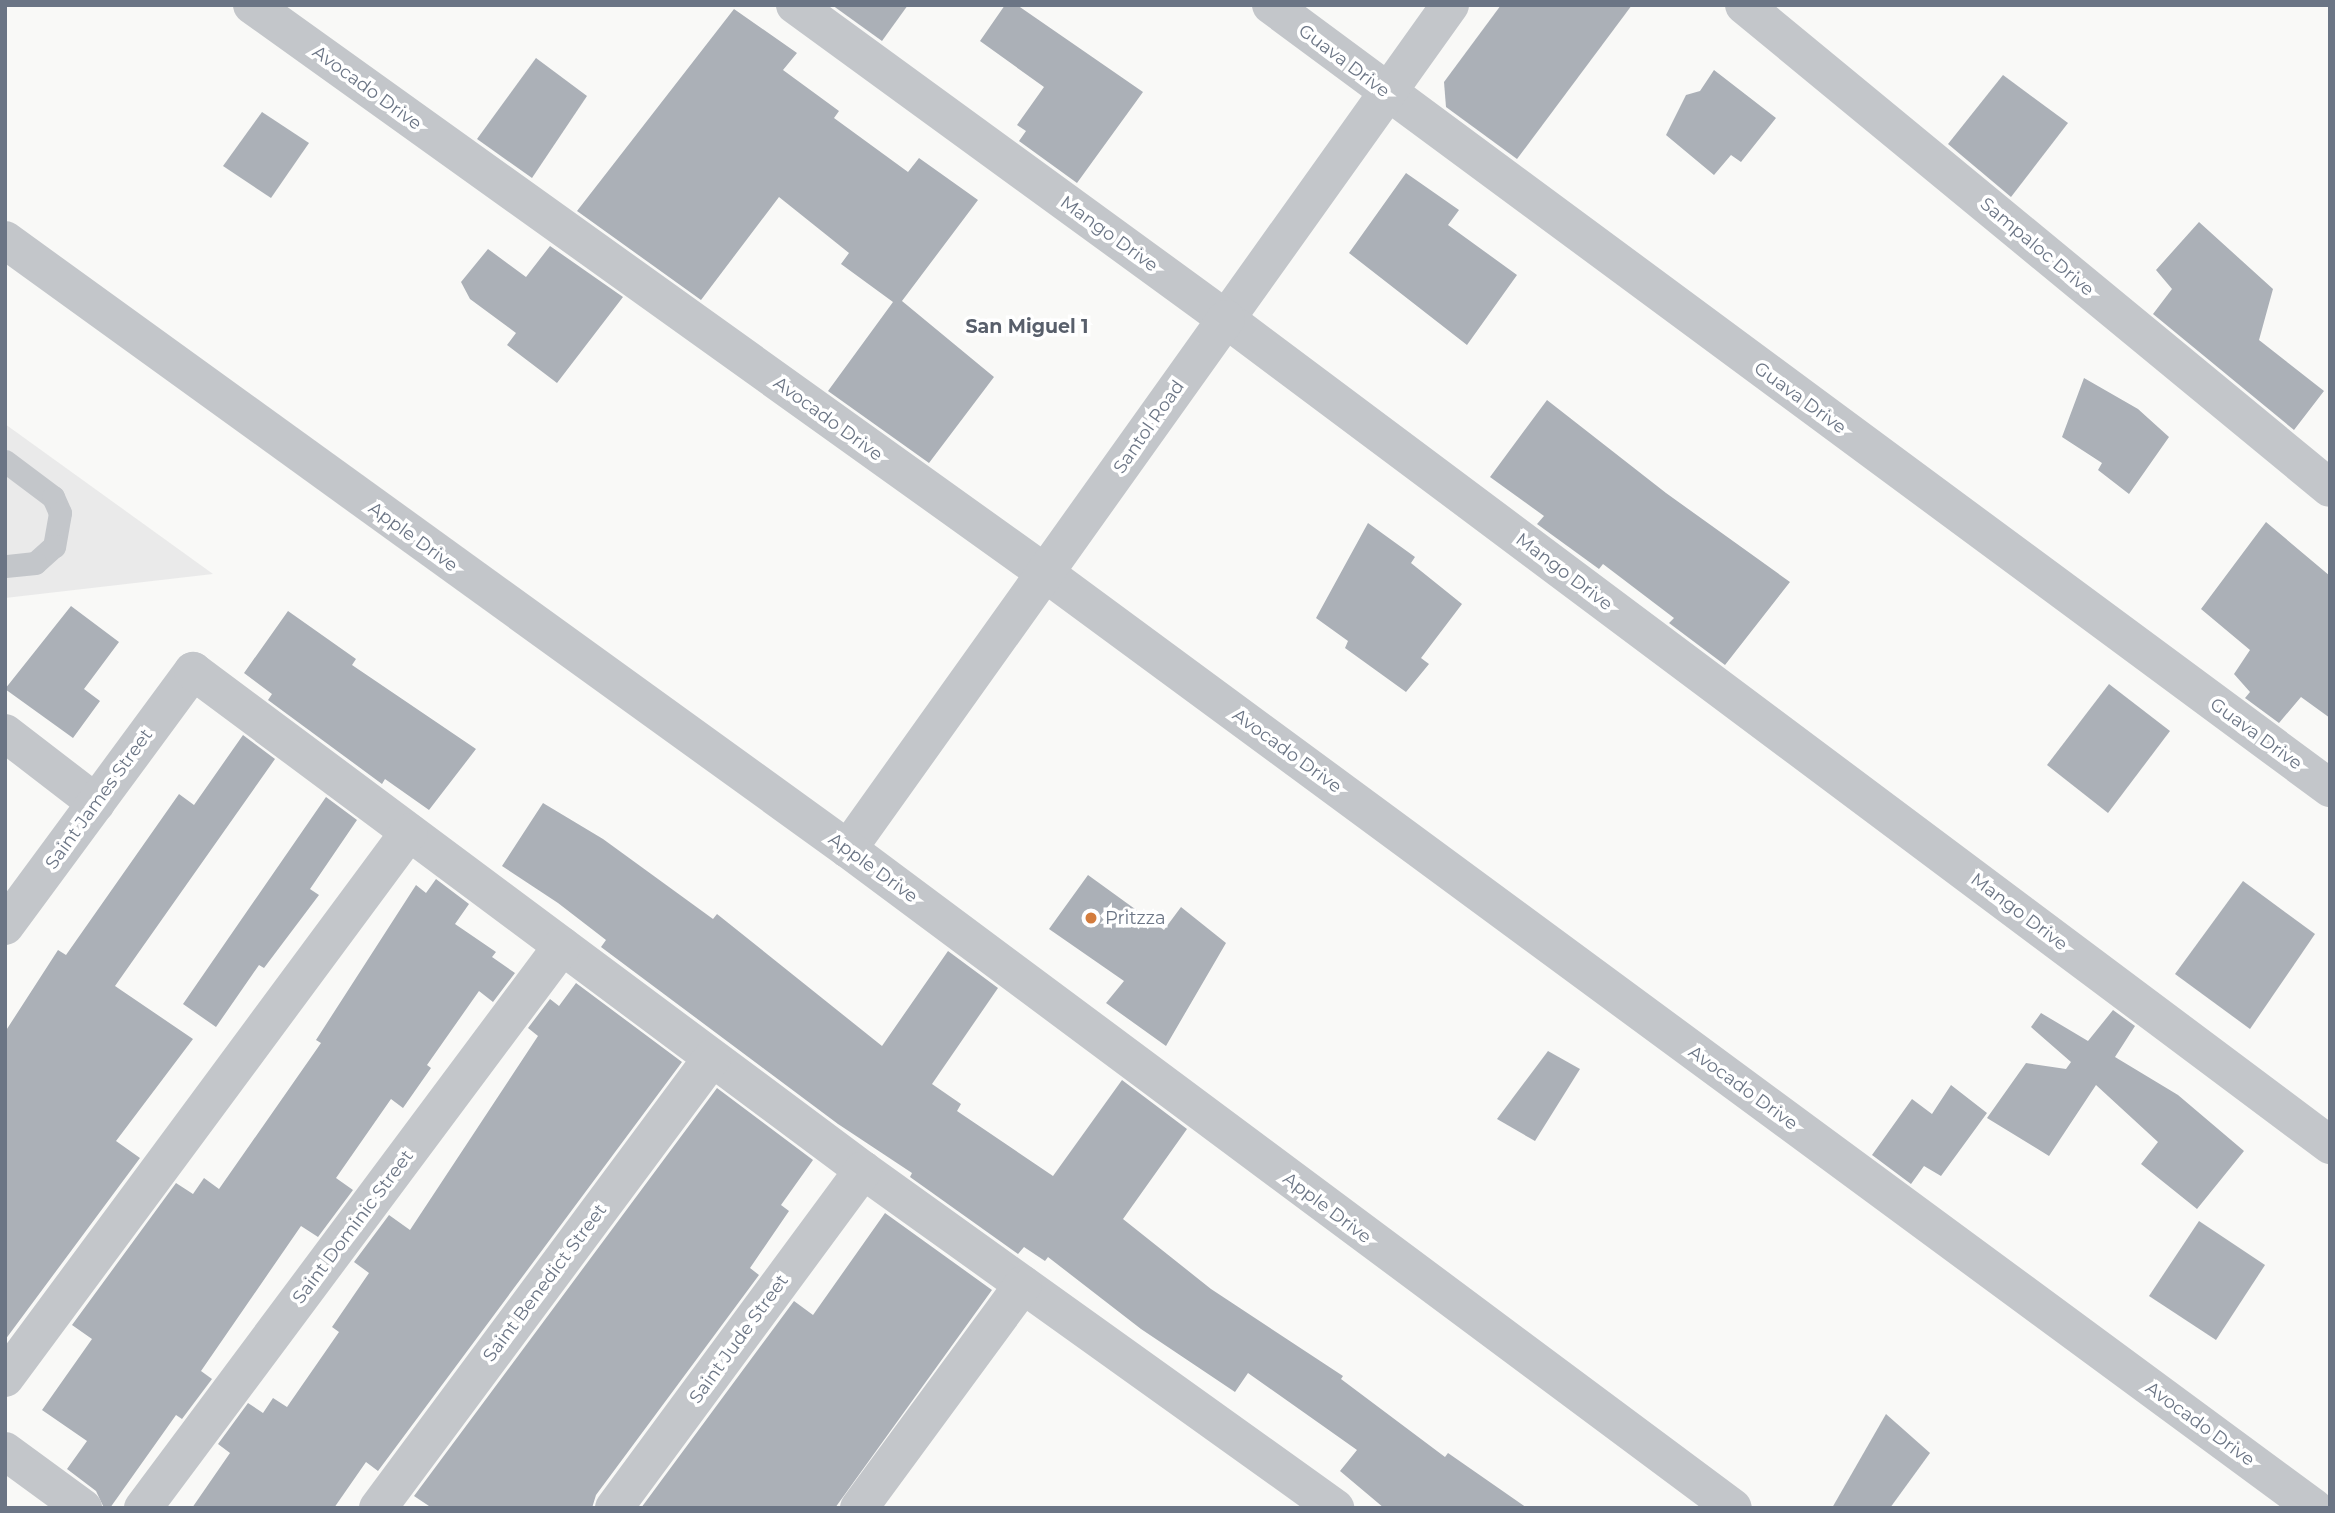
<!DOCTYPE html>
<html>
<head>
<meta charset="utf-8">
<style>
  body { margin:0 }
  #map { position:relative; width:2335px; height:1513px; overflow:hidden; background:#f9f9f7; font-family:Montserrat,sans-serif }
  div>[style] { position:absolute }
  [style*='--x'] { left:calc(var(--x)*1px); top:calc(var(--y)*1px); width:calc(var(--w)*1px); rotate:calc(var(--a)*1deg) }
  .built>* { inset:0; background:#eaeaea }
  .building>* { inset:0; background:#abb0b7 }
  .service>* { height:23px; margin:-11.5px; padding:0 11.5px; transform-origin:11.5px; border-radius:11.5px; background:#c3c6ca }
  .minor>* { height:38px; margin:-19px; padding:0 19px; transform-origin:19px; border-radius:19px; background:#c3c6ca }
  .tertiary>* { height:38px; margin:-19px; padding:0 19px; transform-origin:19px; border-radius:19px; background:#c3c6ca }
  .dots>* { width:19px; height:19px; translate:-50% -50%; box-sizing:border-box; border:4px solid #fff; border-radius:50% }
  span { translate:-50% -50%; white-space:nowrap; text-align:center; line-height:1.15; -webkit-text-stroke:7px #fff; paint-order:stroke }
  .street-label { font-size:18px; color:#6b7585 }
  .poi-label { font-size:18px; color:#6b7585 }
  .left { translate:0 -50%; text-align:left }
  .neighbourhood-label { font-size:19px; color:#585f6b; font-weight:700 }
  .frame { position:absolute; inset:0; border:7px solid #6b7585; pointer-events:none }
</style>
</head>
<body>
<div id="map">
  <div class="built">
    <i style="clip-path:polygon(5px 424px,213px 574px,5px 598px)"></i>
  </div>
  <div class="building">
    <i style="clip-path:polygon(832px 5px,908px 5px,882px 41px)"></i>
    <i style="clip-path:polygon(1005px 5px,1017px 5px,1143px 92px,1077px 183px,1019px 141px,1026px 131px,1017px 125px,1044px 87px,980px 41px)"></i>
    <i style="clip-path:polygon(1501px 5px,1632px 5px,1517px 159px,1446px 107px,1444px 82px)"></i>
    <i style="clip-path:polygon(734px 9px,797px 53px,783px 70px,839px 111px,834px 118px,908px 172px,919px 158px,978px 200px,902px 301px,994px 377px,929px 463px,828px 391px,893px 302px,841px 264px,849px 253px,779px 197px,701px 300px,577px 211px)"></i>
    <i style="clip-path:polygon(536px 58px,587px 96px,532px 178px,477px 139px)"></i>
    <i style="clip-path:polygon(1714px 70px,1776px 118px,1741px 162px,1731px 155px,1714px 175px,1666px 135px,1686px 95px,1700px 91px)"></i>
    <i style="clip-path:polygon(2003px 75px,2068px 123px,2011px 197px,1948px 144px)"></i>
    <i style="clip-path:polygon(262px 112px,309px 143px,271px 198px,223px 166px)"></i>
    <i style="clip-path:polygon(1406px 173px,1459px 210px,1448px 225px,1517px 275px,1467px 345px,1349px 253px)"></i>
    <i style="clip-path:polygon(2199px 222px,2273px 289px,2259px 340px,2324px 391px,2294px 430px,2153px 314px,2172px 289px,2156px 270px)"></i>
    <i style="clip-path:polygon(550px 246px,623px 297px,557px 383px,507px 345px,516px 333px,470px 299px,461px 282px,488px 249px,526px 277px)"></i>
    <i style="clip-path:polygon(2084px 378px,2138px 409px,2169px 437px,2129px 494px,2098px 470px,2102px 463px,2062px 437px)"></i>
    <i style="clip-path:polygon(1547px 400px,1666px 493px,1790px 582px,1725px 665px,1669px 623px,1674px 618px,1603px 564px,1599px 569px,1537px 524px,1544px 516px,1490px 477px)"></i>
    <i style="clip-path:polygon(2266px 522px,2330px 576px,2330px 718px,2301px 697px,2279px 723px,2245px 698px,2250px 692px,2234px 674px,2250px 650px,2201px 609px)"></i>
    <i style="clip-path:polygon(1368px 523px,1415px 557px,1411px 563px,1462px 604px,1421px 658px,1429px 664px,1406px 692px,1345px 648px,1348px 641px,1316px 618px)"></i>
    <i style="clip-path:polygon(71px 606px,119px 642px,84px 689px,100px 701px,73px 738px,5px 689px)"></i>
    <i style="clip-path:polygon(288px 611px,356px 659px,352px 665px,476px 749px,429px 810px,385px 779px,382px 784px,268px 700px,272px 694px,244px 673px)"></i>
    <i style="clip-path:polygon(2109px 684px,2170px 731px,2108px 813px,2047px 765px)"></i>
    <i style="clip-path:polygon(243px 735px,275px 759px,115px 986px,193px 1039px,116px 1141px,140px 1158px,5px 1340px,5px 1032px,58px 950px,66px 955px,179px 794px,194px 805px)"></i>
    <i style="clip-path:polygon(326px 797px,357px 820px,310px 889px,319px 895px,264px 968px,259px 965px,216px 1027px,183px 1004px)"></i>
    <i style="clip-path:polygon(543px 803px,603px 839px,713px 919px,717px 914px,882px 1046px,948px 951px,998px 988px,932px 1084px,961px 1104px,957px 1111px,1053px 1176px,1122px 1080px,1187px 1129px,1123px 1219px,1211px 1289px,1343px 1376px,1341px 1379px,1445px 1457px,1448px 1453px,1527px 1508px,1384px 1508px,1340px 1471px,1357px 1450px,1248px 1373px,1235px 1392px,1141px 1329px,1048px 1257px,1045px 1261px,1024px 1247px,1018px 1254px,910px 1177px,912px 1173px,838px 1124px,601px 947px,606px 940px,558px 903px,502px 866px)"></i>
    <i style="clip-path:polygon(1088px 875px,1164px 930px,1181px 907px,1226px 943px,1166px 1046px,1106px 1003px,1124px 981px,1049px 929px)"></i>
    <i style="clip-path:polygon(436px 879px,469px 904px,455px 924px,496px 952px,492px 957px,515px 973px,493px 1002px,479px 991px,427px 1065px,431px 1068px,403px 1108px,391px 1099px,336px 1178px,353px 1190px,318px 1237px,301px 1226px,201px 1371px,212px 1379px,182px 1419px,176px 1415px,110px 1508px,104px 1508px,96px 1491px,67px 1469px,87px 1441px,42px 1410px,92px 1339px,72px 1325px,176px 1183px,193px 1194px,204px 1178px,219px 1189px,321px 1043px,316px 1040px,416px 885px,426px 893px)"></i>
    <i style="clip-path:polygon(2243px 881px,2315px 934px,2250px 1029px,2175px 974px)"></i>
    <i style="clip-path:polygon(576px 983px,682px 1062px,378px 1471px,366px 1462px,334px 1508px,192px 1508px,230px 1453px,218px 1444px,248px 1403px,263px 1413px,273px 1398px,287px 1407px,339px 1332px,332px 1327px,369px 1273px,354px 1262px,389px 1215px,410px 1230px,538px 1036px,528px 1028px,550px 999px,559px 1006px)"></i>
    <i style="clip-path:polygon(2113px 1010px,2135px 1026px,2115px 1057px,2178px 1095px,2244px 1151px,2197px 1209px,2141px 1164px,2158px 1142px,2096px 1085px,2049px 1156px,1987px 1118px,2026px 1063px,2066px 1069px,2071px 1062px,2031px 1027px,2041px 1013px,2088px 1041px)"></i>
    <i style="clip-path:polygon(1548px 1051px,1580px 1069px,1535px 1141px,1497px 1119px)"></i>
    <i style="clip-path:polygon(1951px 1085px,1987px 1113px,1941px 1176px,1924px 1166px,1911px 1184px,1872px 1155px,1912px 1099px,1932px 1114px)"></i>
    <i style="clip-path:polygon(717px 1088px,813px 1160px,781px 1205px,789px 1211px,750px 1268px,759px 1275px,596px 1495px,592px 1508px,432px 1508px,414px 1496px)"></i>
    <i style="clip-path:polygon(885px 1213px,992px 1290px,835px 1508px,641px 1508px,794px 1301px,813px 1315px)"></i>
    <i style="clip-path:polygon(2199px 1221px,2265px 1265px,2216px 1340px,2149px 1296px)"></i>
    <i style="clip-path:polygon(1886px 1414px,1930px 1453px,1890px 1508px,1832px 1508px)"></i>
  </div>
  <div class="service">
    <i style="--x:5;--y:461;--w:60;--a:36.9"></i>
    <i style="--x:53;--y:497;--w:17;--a:66"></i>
    <i style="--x:60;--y:513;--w:34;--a:100"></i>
    <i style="--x:54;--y:546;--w:25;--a:138"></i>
    <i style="--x:35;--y:563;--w:30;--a:174"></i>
  </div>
  <div class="minor">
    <i style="--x:252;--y:5;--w:975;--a:35.61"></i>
    <i style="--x:1045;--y:573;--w:1576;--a:36.38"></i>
    <i style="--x:1271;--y:5;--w:1317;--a:36.48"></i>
    <i style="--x:1450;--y:5;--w:386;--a:125.5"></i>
    <i style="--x:1226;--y:319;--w:1379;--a:36.8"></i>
    <i style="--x:1744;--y:5;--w:759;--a:39.5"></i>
    <i style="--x:5;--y:240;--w:1040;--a:35.85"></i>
    <i style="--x:5;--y:733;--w:115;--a:37.6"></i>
    <i style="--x:5;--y:926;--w:317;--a:-53.6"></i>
    <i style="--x:193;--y:671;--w:835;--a:36.68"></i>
    <i style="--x:863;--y:1170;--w:581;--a:35.61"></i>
    <i style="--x:5;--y:1378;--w:679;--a:-53.5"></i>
    <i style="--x:5;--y:1451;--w:97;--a:36.2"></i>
    <i style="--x:143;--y:1508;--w:701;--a:-53.29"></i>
    <i style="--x:378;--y:1508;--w:560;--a:-53.42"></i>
    <i style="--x:614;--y:1508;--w:420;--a:-53.6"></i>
    <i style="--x:859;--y:1508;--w:277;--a:-53.7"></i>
  </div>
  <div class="tertiary">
    <i style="--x:795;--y:5;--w:533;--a:36.07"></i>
    <i style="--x:1226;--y:319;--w:651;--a:125.5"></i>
    <i style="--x:848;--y:849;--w:1103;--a:36.67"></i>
  </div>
  <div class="dots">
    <i style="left:1091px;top:918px;background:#d37c3d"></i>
  </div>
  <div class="street-label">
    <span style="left:1344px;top:61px;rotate:37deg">Guava Drive</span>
    <span style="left:367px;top:88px;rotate:36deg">Avocado Drive</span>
    <span style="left:1109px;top:234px;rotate:36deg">Mango Drive</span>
    <span style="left:2037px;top:247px;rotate:40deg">Sampaloc Drive</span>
    <span style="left:1800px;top:398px;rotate:36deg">Guava Drive</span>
    <span style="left:828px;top:419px;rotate:36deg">Avocado Drive</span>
    <span style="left:1149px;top:427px;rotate:-55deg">Santol Road</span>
    <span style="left:413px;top:537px;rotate:36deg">Apple Drive</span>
    <span style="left:1564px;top:572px;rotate:37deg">Mango Drive</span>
    <span style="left:2256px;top:734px;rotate:36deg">Guava Drive</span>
    <span style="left:1287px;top:751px;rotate:36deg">Avocado Drive</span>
    <span style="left:99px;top:799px;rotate:-54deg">Saint James Street</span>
    <span style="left:873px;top:868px;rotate:36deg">Apple Drive</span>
    <span style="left:2019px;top:912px;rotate:37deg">Mango Drive</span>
    <span style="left:1743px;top:1088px;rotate:36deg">Avocado Drive</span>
    <span style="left:1327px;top:1208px;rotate:37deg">Apple Drive</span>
    <span style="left:353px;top:1227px;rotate:-53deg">Saint Dominic Street</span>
    <span style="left:545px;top:1283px;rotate:-53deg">Saint Benedict Street</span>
    <span style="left:739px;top:1339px;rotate:-54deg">Saint Jude Street</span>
    <span style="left:2200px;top:1424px;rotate:36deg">Avocado Drive</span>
  </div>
  <div class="poi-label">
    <span class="left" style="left:1105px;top:918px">Pritzza</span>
  </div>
  <div class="neighbourhood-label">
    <span style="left:1027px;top:327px">San Miguel 1</span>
  </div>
  <div class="frame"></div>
</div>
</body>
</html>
